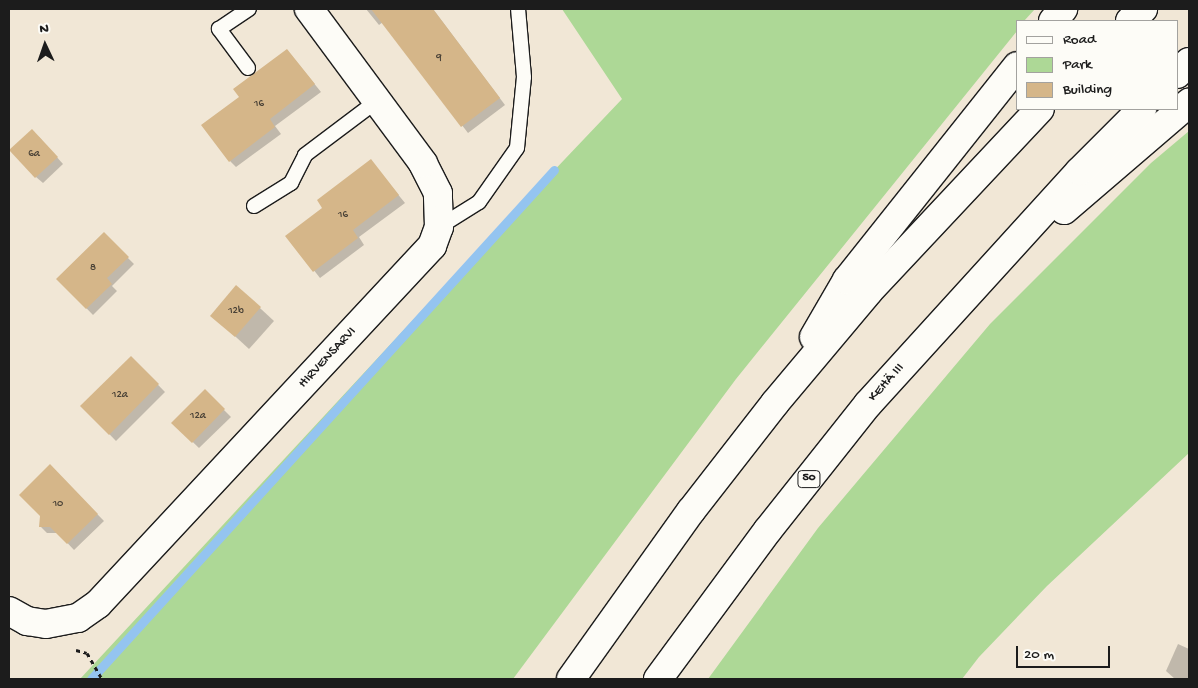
<!DOCTYPE html>
<html>
<head>
<meta charset="utf-8">
<style>
  body { margin:0 }
  #map { position:relative; width:1198px; height:688px; overflow:hidden; background:#f1e7d6; font-family:"Gochi Hand",sans-serif }
  div>[style] { position:absolute }
  [style*='--x'] { left:calc(var(--x)*1px); top:calc(var(--y)*1px); width:calc(var(--w)*1px); rotate:calc(var(--a)*1deg) }
  .green>* { inset:0; background:#add896 }
  .shadow>* { inset:0; background:#0003 }
  .stream>* { height:9px; margin:-4.5px; padding:0 4.5px; transform-origin:4.5px; border-radius:4.5px; background:#94c4f0 }
  .building>* { inset:0; background:#d5b689 }
  .path>* { height:3px; margin-top:-1.5px; transform-origin:0; background:repeating-linear-gradient(90deg,#1c1c1c 0 4px,transparent 0 8px) }
  .roads { filter:drop-shadow(1px 0 #1c1c1c) drop-shadow(-1px 0 #1c1c1c) drop-shadow(0 1px #1c1c1c) drop-shadow(0 -1px #1c1c1c) }
  .lane>* { height:14px; margin:-7px; padding:0 7px; transform-origin:7px; border-radius:7px; background:#fdfcf7 }
  .street>* { height:28px; margin:-14px; padding:0 14px; transform-origin:14px; border-radius:14px; background:#fdfcf7 }
  .highway>* { height:28px; margin:-14px; padding:0 14px; transform-origin:14px; border-radius:14px; background:#fdfcf7 }
  span { translate:-50% -50%; white-space:nowrap; text-align:center; line-height:1.15; -webkit-text-stroke:4px #fdfcf7; paint-order:stroke }
  .number-label { font-size:11px; color:#4a4237 }
  .number-label span { -webkit-text-stroke-width:0 }
  .shield-label span { padding:1px 4px; background:#fdfcf7; border:1px solid; border-radius:4px; -webkit-text-stroke-width:0 }
  .shield-label { font-size:12px; color:#1c1c1c; font-weight:700 }
  .street-label { font-size:14px; color:#1c1c1c }
  .frame { position:absolute; inset:0; border:10px solid #1c1c1c; pointer-events:none }
  .legend { position:absolute; left:1016px; top:20px; width:162px; height:90px; box-sizing:border-box; background:#fdfcf7; border:1px solid #a3a29f; margin:0; padding:6px 9px; list-style:none; font-size:15px; color:#1c1c1c }
  .legend li { display:flex; align-items:center; gap:10px; height:25px }
  .legend b { width:25px; border:1px solid #a3a29f }
  .north { position:absolute; left:20px; top:20px; width:50px; height:50px; -webkit-text-stroke:4px #fdfcf7; paint-order:stroke; rotate:357deg; font-size:14px; font-weight:700; line-height:20px; text-align:center; color:#1c1c1c }
  .north::after { content:''; display:block; margin:auto; width:18px; height:22px; background:#1c1c1c; clip-path:polygon(50% 0,100% 100%,50% 72%,0 100%) }
  .scale { position:absolute; left:1016px; top:646px; width:94px; height:22px; box-sizing:border-box; border:2px solid #1c1c1c; border-top:0; padding-left:6px; font-size:15px; line-height:18px; white-space:nowrap; color:#1c1c1c; -webkit-text-stroke:4px #fdfcf7; paint-order:stroke }
</style>
</head>
<body>
<div id="map">
  <div class="green">
    <i style="clip-path:polygon(562px 9px,1035px 9px,1024px 21px,1017px 21px,1017px 31px,736px 379px,513px 679px,80px 679px,452px 278px,622px 99px)"></i>
    <i style="clip-path:polygon(1189px 131px,1189px 453px,1047px 586px,979px 657px,962px 679px,708px 679px,818px 528px,990px 324px,1151px 163px)"></i>
  </div>
  <div class="shadow">
    <i style="clip-path:polygon(366px 9px,433px 9px,505px 105px,468px 133px,383px 22px,379px 25px)"></i>
    <i style="clip-path:polygon(287px 50px,321px 92px,275px 126px,281px 134px,236px 167px,230px 161px,240px 97px)"></i>
    <i style="clip-path:polygon(39px 137px,63px 164px,43px 183px,36px 177px)"></i>
    <i style="clip-path:polygon(371px 161px,405px 203px,359px 237px,364px 245px,320px 278px,287px 236px,324px 208px)"></i>
    <i style="clip-path:polygon(104px 234px,134px 264px,112px 286px,117px 291px,93px 315px,58px 279px)"></i>
    <i style="clip-path:polygon(236px 286px,274px 321px,249px 349px,212px 315px)"></i>
    <i style="clip-path:polygon(131px 357px,165px 392px,116px 441px,82px 406px)"></i>
    <i style="clip-path:polygon(205px 391px,231px 417px,199px 448px,173px 423px)"></i>
    <i style="clip-path:polygon(50px 466px,104px 521px,74px 550px,58px 533px,47px 533px,41px 527px)"></i>
    <i style="clip-path:polygon(1178px 644px,1189px 649px,1189px 679px,1175px 679px,1166px 671px)"></i>
  </div>
  <div class="stream">
    <i style="--x:91;--y:679;--w:688;--a:-47.71"></i>
  </div>
  <div class="building">
    <i style="clip-path:polygon(371px 9px,433px 9px,500px 98px,461px 127px)"></i>
    <i style="clip-path:polygon(287px 49px,315px 84px,270px 119px,275px 127px,229px 162px,201px 125px,239px 97px,233px 89px)"></i>
    <i style="clip-path:polygon(32px 129px,58px 157px,35px 178px,9px 150px)"></i>
    <i style="clip-path:polygon(371px 159px,399px 195px,353px 230px,358px 238px,313px 272px,285px 236px,322px 208px,317px 200px)"></i>
    <i style="clip-path:polygon(104px 232px,129px 257px,107px 278px,112px 284px,86px 309px,56px 279px)"></i>
    <i style="clip-path:polygon(236px 285px,261px 307px,235px 337px,210px 316px)"></i>
    <i style="clip-path:polygon(131px 356px,159px 384px,109px 435px,80px 406px)"></i>
    <i style="clip-path:polygon(205px 389px,225px 409px,192px 443px,171px 423px)"></i>
    <i style="clip-path:polygon(50px 464px,98px 514px,67px 544px,50px 527px,39px 527px,40px 516px,19px 495px)"></i>
  </div>
  <div class="path">
    <i style="--x:76;--y:650;--w:11;--a:15"></i>
    <i style="--x:87;--y:653;--w:30;--a:60"></i>
  </div>
  <div class="roads">
    <div class="lane">
      <i style="--x:248;--y:68;--w:49;--a:-126.6"></i>
      <i style="--x:219;--y:29;--w:36;--a:-34"></i>
      <i style="--x:254;--y:206;--w:44;--a:-31.9"></i>
      <i style="--x:291;--y:183;--w:31;--a:-63"></i>
      <i style="--x:305;--y:155;--w:90;--a:-36.9"></i>
      <i style="--x:439;--y:227;--w:47;--a:-32"></i>
      <i style="--x:479;--y:202;--w:66;--a:-54.9"></i>
      <i style="--x:517;--y:148;--w:71;--a:-84.4"></i>
      <i style="--x:524;--y:77;--w:68;--a:-95"></i>
    </div>
    <div class="street">
      <i style="--x:9;--y:611;--w:21;--a:29"></i>
      <i style="--x:27;--y:621;--w:19;--a:9"></i>
      <i style="--x:46;--y:624;--w:33;--a:-11"></i>
      <i style="--x:78;--y:618;--w:24;--a:-35"></i>
      <i style="--x:98;--y:604;--w:490;--a:-47"></i>
      <i style="--x:432;--y:246;--w:20;--a:-70"></i>
      <i style="--x:439;--y:227;--w:34;--a:-92"></i>
      <i style="--x:438;--y:193;--w:34;--a:-117"></i>
      <i style="--x:423;--y:163;--w:192;--a:-126.5"></i>
    </div>
    <div class="highway">
      <i style="--x:1053;--y:21;--w:16;--a:-50"></i>
      <i style="--x:1130;--y:21;--w:18;--a:-43"></i>
      <i style="--x:1177;--y:74;--w:17;--a:-45"></i>
      <i style="--x:1064;--y:210;--w:165;--a:-40.6"></i>
      <i style="--x:814;--y:337;--w:66;--a:-59.9"></i>
      <i style="--x:847;--y:280;--w:273;--a:-51.5"></i>
      <i style="--x:571;--y:679;--w:206;--a:-54.5"></i>
      <i style="--x:691;--y:511;--w:137;--a:-52.1"></i>
      <i style="--x:775;--y:403;--w:145;--a:-50"></i>
      <i style="--x:868;--y:292;--w:251;--a:-46.8"></i>
      <i style="--x:658;--y:679;--w:185;--a:-53.6"></i>
      <i style="--x:768;--y:530;--w:161;--a:-51.6"></i>
      <i style="--x:868;--y:404;--w:315;--a:-47.7"></i>
      <i style="--x:1080;--y:171;--w:88;--a:-45"></i>
    </div>
  </div>
  <div class="number-label">
    <span style="left:439px;top:58px">9</span>
    <span style="left:259px;top:104px">16</span>
    <span style="left:34px;top:154px">6a</span>
    <span style="left:343px;top:215px">16</span>
    <span style="left:93px;top:268px">8</span>
    <span style="left:236px;top:311px">12b</span>
    <span style="left:120px;top:395px">12a</span>
    <span style="left:198px;top:416px">12a</span>
    <span style="left:58px;top:504px">10</span>
  </div>
  <div class="shield-label">
    <span style="left:809px;top:479px">50</span>
  </div>
  <div class="street-label">
    <span style="left:328px;top:358px;rotate:-47deg">HIRVENSARVI</span>
    <span style="left:887px;top:383px;rotate:-48deg">KEHÄ III</span>
  </div>
  <div class="frame"></div>
  <ul class="legend">
  <li><b style="height:6px;background:#fdfcf7"></b>Road</li>
  <li><b style="height:14px;background:#add896"></b>Park</li>
  <li><b style="height:14px;background:#d5b689"></b>Building</li>
  </ul>
  <div class="north">N</div>
  <div class="scale">20 m</div>
</div>
</body>
</html>
